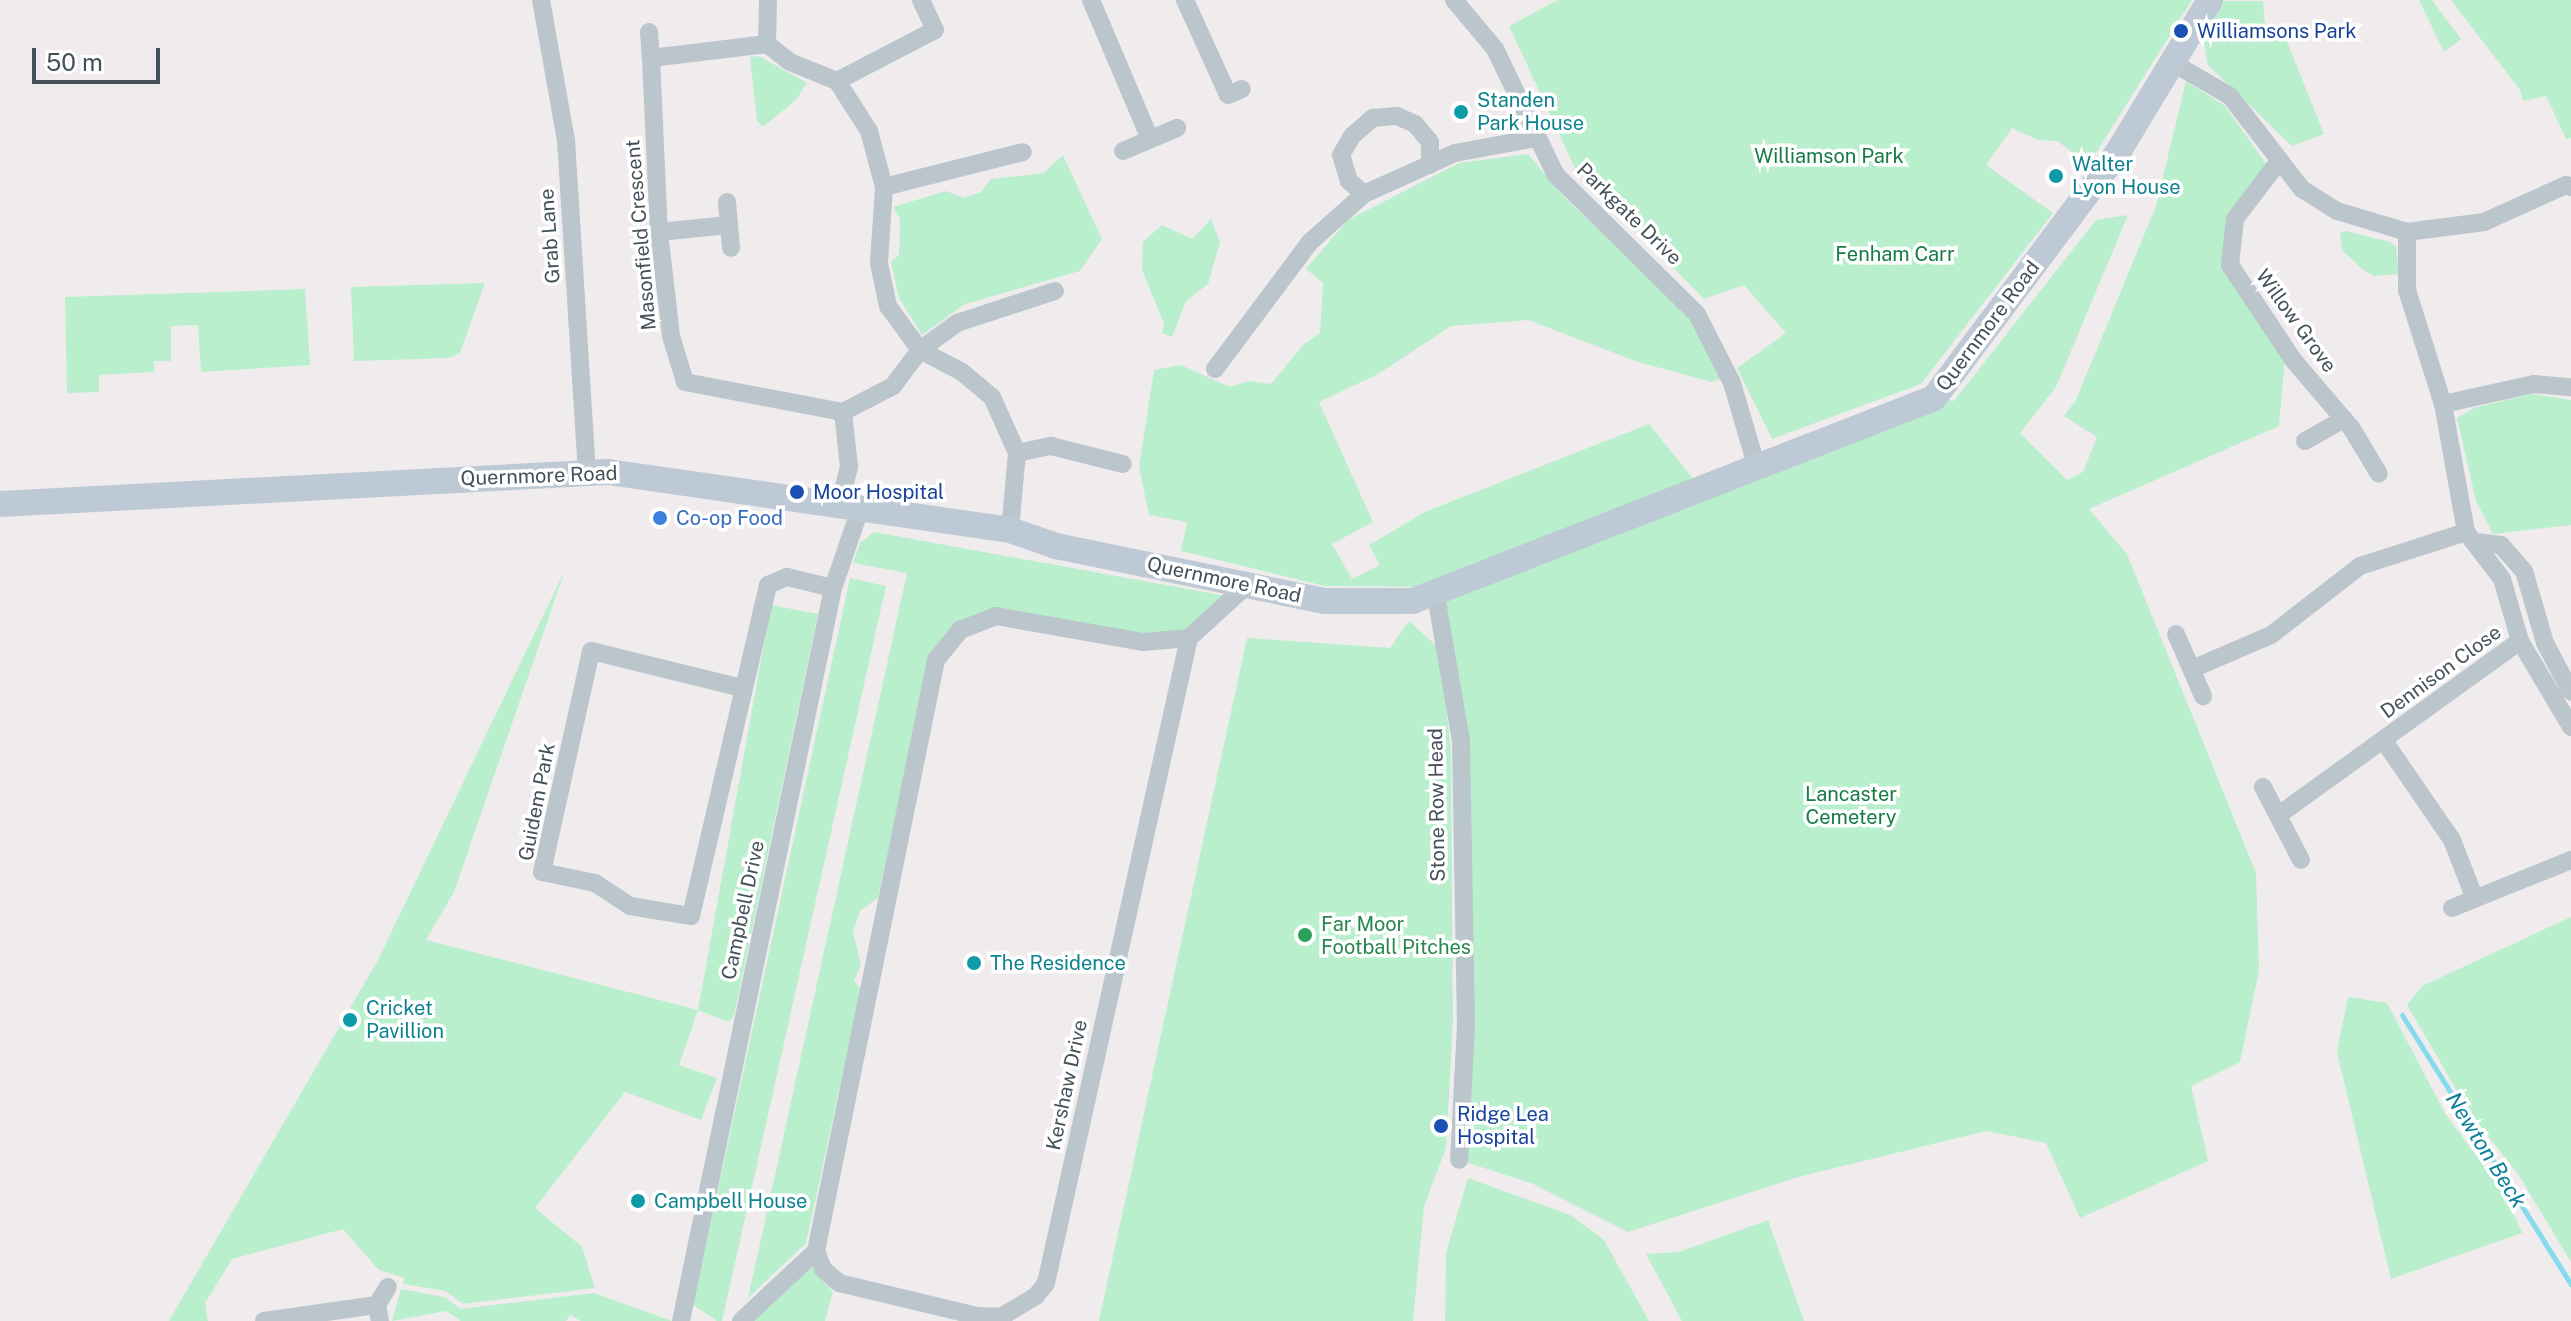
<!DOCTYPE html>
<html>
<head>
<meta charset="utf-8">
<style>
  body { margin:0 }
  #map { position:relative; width:2571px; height:1321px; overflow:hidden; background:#f0eced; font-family:"Public Sans",sans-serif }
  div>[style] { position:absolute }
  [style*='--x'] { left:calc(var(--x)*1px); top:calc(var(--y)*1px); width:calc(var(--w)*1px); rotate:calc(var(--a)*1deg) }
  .green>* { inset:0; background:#b9efcc }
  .stream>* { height:5px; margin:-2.5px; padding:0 2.5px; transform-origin:2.5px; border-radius:2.5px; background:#85daed }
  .street>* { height:18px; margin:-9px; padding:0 9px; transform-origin:9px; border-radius:9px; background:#bac5cc }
  .secondary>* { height:26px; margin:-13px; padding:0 13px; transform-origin:13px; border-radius:13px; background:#bdc9d4 }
  .dots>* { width:22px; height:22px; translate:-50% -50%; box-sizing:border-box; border:4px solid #fff; border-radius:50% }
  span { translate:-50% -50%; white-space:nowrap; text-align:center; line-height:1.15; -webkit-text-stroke:7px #fff; paint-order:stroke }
  .transit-label { font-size:20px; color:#164399 }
  .left { translate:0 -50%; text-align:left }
  .culture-label { font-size:20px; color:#0d838f }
  .park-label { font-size:20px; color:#157c45 }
  .street-label { font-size:20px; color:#45515a }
  .shop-label { font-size:20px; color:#366cbe }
  .leisure-label { font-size:20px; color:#27864d }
  .water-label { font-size:22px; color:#0b7f99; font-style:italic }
  .scale { position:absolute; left:32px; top:48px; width:128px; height:36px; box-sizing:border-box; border:4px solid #45515a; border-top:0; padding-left:10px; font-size:24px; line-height:28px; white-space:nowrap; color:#45515a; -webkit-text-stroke:6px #fff; paint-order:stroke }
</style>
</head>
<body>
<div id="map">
  <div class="green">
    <i style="clip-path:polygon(1558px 0,2192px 0,2089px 164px,2057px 141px,2038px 140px,2012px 128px,1986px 165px,2053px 213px,1921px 384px,1772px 439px,1737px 368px,1786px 333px,1744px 285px,1704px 299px,1574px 166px,1509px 26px)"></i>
    <i style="clip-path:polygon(2419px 0,2432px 0,2461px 39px,2444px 52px)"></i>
    <i style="clip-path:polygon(2451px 0,2571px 0,2571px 138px,2566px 139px,2546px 96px,2523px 101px,2520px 90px)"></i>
    <i style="clip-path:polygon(2222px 1px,2263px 1px,2265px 25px,2284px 34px,2324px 134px,2292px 146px,2208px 65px,2204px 42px)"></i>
    <i style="clip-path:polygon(759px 56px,807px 83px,796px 100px,763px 127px,757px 121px,750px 57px)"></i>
    <i style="clip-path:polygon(2186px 81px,2225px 106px,2267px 165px,2224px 264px,2285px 358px,2279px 426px,2089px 509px,2127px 554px,2256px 873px,2259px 970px,2240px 1062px,2191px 1086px,2208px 1161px,2080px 1218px,2046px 1143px,1986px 1131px,1802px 1176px,1628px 1232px,1531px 1183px,1459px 1160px,1461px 741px,1436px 596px,1934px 398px,1954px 401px,2096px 220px,2128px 215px,2056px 387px,2020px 433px,2067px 480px,2083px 472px,2097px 437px,2064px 416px,2076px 400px,2156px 206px)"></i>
    <i style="clip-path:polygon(1528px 154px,1565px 198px,1689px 315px,1721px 379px,1712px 382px,1638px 362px,1528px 320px,1451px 326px,1378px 374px,1319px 402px,1373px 522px,1332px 544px,1352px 579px,1380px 565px,1369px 545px,1427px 511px,1649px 424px,1695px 481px,1423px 587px,1325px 586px,1181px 551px,1187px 522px,1149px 515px,1139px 467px,1154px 370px,1181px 365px,1230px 387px,1248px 381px,1271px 384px,1303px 345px,1320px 333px,1323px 283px,1306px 269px,1348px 220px,1459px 163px)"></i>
    <i style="clip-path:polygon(1063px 155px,1102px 239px,1080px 271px,965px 304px,922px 335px,899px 298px,891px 262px,899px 255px,900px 219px,893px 207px,946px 191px,964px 198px,981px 192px,991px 179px,1044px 173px)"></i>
    <i style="clip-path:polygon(1211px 219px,1220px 242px,1208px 284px,1186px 301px,1172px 337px,1162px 333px,1164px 324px,1142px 270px,1143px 242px,1162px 225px,1192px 239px)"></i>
    <i style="clip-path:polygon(2346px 231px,2390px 242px,2396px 247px,2399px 274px,2374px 276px,2362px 269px,2342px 250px,2340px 233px)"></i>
    <i style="clip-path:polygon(485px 283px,460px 353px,449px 358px,354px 361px,351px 287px)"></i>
    <i style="clip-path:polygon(305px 289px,310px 365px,201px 372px,198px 325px,171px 326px,171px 361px,154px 361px,154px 372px,99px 375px,99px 392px,67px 393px,65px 297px)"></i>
    <i style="clip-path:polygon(2531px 394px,2571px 400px,2571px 525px,2493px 534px,2476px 501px,2457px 418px,2474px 408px)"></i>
    <i style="clip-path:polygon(874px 532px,1226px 596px,1186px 632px,1144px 636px,996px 610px,929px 657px,878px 898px,860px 911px,853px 932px,861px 965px,854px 981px,861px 989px,806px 1243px,748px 1298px,907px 573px,853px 563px,860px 543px)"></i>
    <i style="clip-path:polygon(565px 570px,454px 892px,426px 940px,698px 1010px,771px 605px,818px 614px,734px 1016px,728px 1022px,698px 1010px,679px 1065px,717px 1078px,701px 1120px,625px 1092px,535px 1208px,582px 1247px,595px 1288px,463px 1304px,446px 1291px,403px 1284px,404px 1278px,379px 1270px,343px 1229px,232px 1259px,205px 1303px,208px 1321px,169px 1321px,378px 960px)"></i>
    <i style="clip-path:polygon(850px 578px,886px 586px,722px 1321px,717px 1321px,693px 1305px)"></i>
    <i style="clip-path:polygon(1409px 621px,1440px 649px,1451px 752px,1453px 1022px,1446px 1148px,1424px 1206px,1413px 1321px,1099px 1321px,1247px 638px,1390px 648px)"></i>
    <i style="clip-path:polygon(2571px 917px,2571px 1262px,2518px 1174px,2470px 1113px,2407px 1005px,2422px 986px)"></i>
    <i style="clip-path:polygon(2348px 997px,2387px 1003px,2446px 1115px,2507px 1197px,2522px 1233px,2391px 1279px,2337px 1052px)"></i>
    <i style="clip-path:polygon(1468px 1178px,1570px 1215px,1604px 1240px,1649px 1321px,1445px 1321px,1446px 1253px)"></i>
    <i style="clip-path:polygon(1768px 1220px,1804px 1321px,1682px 1321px,1646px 1254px,1679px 1252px)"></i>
    <i style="clip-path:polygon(811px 1267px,833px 1292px,825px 1321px,751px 1321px)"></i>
    <i style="clip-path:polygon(401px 1289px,444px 1297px,461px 1309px,594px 1293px,672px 1321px,581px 1321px,570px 1315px,566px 1321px,461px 1321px,446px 1311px,392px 1321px)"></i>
  </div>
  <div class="stream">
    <i style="--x:2402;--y:1015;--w:318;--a:57.9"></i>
  </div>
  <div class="street">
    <i style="--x:541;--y:0;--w:142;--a:79.9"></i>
    <i style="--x:566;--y:140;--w:332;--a:86.4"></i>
    <i style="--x:768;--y:0;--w:44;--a:91.3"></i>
    <i style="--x:767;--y:44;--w:29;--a:38"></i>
    <i style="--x:790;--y:62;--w:51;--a:22"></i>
    <i style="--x:837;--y:81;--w:59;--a:57.4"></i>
    <i style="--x:869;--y:131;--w:58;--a:75"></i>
    <i style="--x:884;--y:187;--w:76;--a:93.8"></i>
    <i style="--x:879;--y:263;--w:44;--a:78.2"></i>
    <i style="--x:888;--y:306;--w:54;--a:54"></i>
    <i style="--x:920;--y:350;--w:47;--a:27.6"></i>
    <i style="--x:962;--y:372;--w:39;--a:40"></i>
    <i style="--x:992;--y:397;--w:61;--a:65.9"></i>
    <i style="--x:1017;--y:453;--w:77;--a:95.2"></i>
    <i style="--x:1091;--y:0;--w:151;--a:67"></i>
    <i style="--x:1185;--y:0;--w:104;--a:65.6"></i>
    <i style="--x:1228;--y:95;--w:15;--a:-23"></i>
    <i style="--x:1454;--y:0;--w:64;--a:50.1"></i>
    <i style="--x:1495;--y:49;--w:140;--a:64.2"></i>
    <i style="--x:1556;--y:175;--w:198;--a:44.6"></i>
    <i style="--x:1697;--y:314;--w:77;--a:63.1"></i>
    <i style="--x:1732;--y:383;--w:89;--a:73.6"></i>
    <i style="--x:649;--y:32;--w:26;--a:86"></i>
    <i style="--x:767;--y:44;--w:117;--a:173.1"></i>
    <i style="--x:651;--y:58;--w:174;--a:87.4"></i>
    <i style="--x:659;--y:232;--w:105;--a:83.4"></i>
    <i style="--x:671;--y:336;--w:48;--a:73.1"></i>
    <i style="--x:685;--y:382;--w:161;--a:10.8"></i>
    <i style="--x:843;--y:412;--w:56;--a:-27.5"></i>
    <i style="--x:893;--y:386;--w:45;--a:-53.1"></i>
    <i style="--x:920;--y:350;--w:46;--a:-36.1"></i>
    <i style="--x:957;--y:323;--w:103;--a:-18.1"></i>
    <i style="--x:2175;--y:64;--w:64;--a:30.2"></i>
    <i style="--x:2230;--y:96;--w:118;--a:52.3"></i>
    <i style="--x:2302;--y:189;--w:41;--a:32.2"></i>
    <i style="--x:2337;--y:211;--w:73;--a:16.7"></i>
    <i style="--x:2407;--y:232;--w:58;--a:90"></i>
    <i style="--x:2407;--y:290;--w:120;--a:72.5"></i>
    <i style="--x:2443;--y:404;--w:130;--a:79.8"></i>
    <i style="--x:2466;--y:532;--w:59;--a:52.5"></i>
    <i style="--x:2502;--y:579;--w:65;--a:73.8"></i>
    <i style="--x:2520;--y:641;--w:100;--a:59.3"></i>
    <i style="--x:837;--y:81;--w:110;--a:-27.5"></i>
    <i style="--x:935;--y:30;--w:33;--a:-115"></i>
    <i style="--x:1123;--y:151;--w:59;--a:-23.1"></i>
    <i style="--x:2279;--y:161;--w:73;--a:127.2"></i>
    <i style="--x:2235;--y:219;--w:46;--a:96.2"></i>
    <i style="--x:2230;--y:265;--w:115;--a:56.3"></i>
    <i style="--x:2294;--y:361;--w:89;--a:49.5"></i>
    <i style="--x:2352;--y:429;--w:52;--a:59"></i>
    <i style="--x:884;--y:187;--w:143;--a:-14.1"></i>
    <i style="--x:1364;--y:194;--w:20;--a:-139"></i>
    <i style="--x:1349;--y:181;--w:27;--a:-107"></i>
    <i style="--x:1341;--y:155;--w:22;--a:-60"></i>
    <i style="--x:1352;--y:136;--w:28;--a:-41"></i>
    <i style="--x:1373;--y:118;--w:24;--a:-5"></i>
    <i style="--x:1397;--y:116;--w:20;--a:24"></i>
    <i style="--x:1415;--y:124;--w:23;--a:50"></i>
    <i style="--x:1430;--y:142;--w:23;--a:90"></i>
    <i style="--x:727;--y:202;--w:46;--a:85"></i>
    <i style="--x:659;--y:232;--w:70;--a:-5.7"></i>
    <i style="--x:2407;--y:232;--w:78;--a:-7.4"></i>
    <i style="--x:2484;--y:222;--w:90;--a:-24.3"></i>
    <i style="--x:2566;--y:185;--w:5;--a:22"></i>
    <i style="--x:1215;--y:369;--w:159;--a:-53.2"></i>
    <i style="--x:1310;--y:242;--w:72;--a:-41.6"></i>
    <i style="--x:1364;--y:194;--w:100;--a:-24.3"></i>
    <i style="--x:1455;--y:153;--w:82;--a:-10.5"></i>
    <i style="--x:2443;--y:404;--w:93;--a:-12.4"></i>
    <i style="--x:2534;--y:384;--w:37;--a:5"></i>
    <i style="--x:2305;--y:441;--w:45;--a:-29.4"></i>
    <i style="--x:1017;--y:453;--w:35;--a:-12"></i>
    <i style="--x:1051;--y:446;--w:74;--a:14"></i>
    <i style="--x:843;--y:491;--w:25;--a:-76"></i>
    <i style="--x:849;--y:467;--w:55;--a:-96.2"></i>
    <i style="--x:2476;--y:542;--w:25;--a:7"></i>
    <i style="--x:2501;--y:545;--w:35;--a:49"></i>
    <i style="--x:2524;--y:571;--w:75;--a:73.7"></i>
    <i style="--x:2545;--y:643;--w:55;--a:62"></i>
    <i style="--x:1436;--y:596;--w:147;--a:80.2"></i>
    <i style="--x:1461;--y:741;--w:283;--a:89"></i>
    <i style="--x:1466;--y:1024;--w:136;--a:92.9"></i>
    <i style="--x:2176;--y:634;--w:68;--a:66.5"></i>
    <i style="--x:2192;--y:669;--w:86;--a:-23.3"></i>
    <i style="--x:2271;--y:635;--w:113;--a:-37.8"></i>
    <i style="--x:2360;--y:566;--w:111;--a:-17.8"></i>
    <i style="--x:742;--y:688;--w:155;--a:-166.2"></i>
    <i style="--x:591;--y:651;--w:226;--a:102.5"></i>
    <i style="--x:542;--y:872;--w:54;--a:11.7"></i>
    <i style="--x:595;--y:883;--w:42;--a:33.3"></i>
    <i style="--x:630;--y:906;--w:62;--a:9.3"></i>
    <i style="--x:691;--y:916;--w:340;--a:-76.9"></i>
    <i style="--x:768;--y:585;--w:21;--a:-23"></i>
    <i style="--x:787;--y:577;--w:47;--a:13.4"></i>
    <i style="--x:2384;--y:741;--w:120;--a:55.5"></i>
    <i style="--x:2452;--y:840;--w:63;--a:68.7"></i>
    <i style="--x:2263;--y:787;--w:82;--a:62.5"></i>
    <i style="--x:2280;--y:814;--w:296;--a:-35.8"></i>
    <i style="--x:2452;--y:908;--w:128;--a:-22"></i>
    <i style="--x:816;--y:1251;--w:603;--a:-78.52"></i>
    <i style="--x:936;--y:660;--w:38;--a:-51"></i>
    <i style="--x:960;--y:630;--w:39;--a:-21"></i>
    <i style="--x:996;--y:616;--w:150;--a:10"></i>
    <i style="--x:1144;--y:642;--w:45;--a:-5.1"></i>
    <i style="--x:1189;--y:638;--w:79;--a:-42.4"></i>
    <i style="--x:264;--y:1321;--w:114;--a:-8.1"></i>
    <i style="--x:380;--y:1321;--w:16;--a:-101"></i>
    <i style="--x:377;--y:1305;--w:21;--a:-59"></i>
    <i style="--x:681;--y:1321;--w:749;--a:-78.28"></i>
    <i style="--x:833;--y:588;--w:80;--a:-71.1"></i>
    <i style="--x:741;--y:1321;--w:103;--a:-43"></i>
    <i style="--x:816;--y:1251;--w:19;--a:69"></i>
    <i style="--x:823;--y:1269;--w:21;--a:41"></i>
    <i style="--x:839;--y:1283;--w:142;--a:13.4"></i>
    <i style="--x:977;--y:1316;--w:24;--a:2"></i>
    <i style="--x:1001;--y:1317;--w:41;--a:-31"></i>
    <i style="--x:1036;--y:1296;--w:16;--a:-52"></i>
    <i style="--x:1046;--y:1283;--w:661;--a:-77.5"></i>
  </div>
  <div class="secondary">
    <i style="--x:0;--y:504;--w:609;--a:-3.01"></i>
    <i style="--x:608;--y:472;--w:406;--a:8.2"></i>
    <i style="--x:1010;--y:530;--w:49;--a:19.2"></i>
    <i style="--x:1056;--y:546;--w:274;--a:11.6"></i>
    <i style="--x:1324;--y:601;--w:89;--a:0"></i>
    <i style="--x:1413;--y:601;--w:559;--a:-21.29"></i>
    <i style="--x:1934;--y:398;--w:307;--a:-53.2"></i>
    <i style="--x:2118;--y:152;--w:178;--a:-58.8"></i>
  </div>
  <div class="dots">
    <i style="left:2181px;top:31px;background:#1a4fb4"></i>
    <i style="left:1461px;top:112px;background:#0f9aa8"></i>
    <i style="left:2056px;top:176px;background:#0f9aa8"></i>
    <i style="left:797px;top:492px;background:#1a4fb4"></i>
    <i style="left:660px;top:518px;background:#3f7fe0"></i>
    <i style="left:1305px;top:935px;background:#2e9e5b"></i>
    <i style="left:974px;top:963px;background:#0f9aa8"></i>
    <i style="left:350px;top:1020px;background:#0f9aa8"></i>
    <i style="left:1441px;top:1126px;background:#1a4fb4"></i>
    <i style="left:638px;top:1201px;background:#0f9aa8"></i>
  </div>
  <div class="transit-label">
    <span class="left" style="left:2197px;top:31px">Williamsons Park</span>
    <span class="left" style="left:813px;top:492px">Moor Hospital</span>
    <span class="left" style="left:1457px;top:1126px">Ridge Lea<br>Hospital</span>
  </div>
  <div class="culture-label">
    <span class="left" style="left:1477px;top:112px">Standen<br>Park House</span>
    <span class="left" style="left:2072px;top:176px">Walter<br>Lyon House</span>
    <span class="left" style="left:990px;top:963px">The Residence</span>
    <span class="left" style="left:366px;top:1020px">Cricket<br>Pavillion</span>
    <span class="left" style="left:654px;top:1201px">Campbell House</span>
  </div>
  <div class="park-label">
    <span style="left:1829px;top:156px">Williamson Park</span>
    <span style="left:1895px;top:254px">Fenham Carr</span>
    <span style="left:1851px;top:806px">Lancaster<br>Cemetery</span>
  </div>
  <div class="street-label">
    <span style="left:1629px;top:214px;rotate:44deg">Parkgate Drive</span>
    <span style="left:641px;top:235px;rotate:-95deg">Masonfield Crescent</span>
    <span style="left:550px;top:236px;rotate:-94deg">Grab Lane</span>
    <span style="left:2296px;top:321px;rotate:54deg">Willow Grove</span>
    <span style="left:1988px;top:326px;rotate:-53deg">Quernmore Road</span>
    <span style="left:539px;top:476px;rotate:-2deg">Quernmore Road</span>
    <span style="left:1224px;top:580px;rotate:12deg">Quernmore Road</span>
    <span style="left:2441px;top:672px;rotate:-36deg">Dennison Close</span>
    <span style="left:537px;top:802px;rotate:-79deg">Guidem Park</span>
    <span style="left:1437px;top:805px;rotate:-91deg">Stone Row Head</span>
    <span style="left:743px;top:910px;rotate:-78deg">Campbell Drive</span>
    <span style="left:1067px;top:1085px;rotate:-78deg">Kershaw Drive</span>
  </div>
  <div class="shop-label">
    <span class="left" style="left:676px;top:518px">Co-op Food</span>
  </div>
  <div class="leisure-label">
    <span class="left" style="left:1321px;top:936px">Far Moor<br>Football Pitches</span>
  </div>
  <div class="water-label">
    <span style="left:2486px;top:1150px;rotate:58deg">Newton Beck</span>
  </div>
  <div class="scale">50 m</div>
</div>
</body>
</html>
